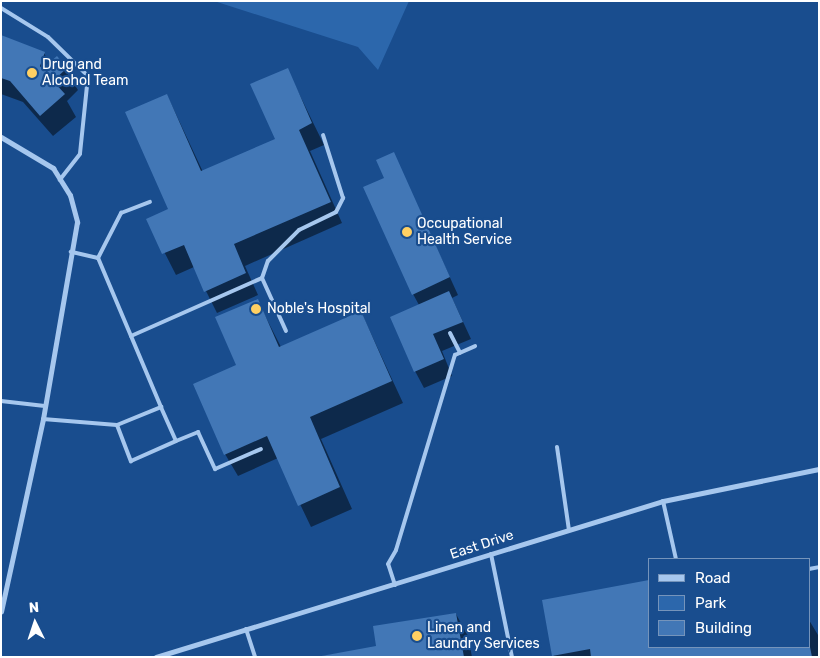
<!DOCTYPE html>
<html>
<head>
<meta charset="utf-8">
<style>
  body { margin:0 }
  #map { position:relative; width:820px; height:658px; overflow:hidden; background:#194d8e; font-family:Rubik,sans-serif }
  div>[style] { position:absolute }
  [style*='--x'] { left:calc(var(--x)*1px); top:calc(var(--y)*1px); width:calc(var(--w)*1px); rotate:calc(var(--a)*1deg) }
  .green>* { inset:0; background:#2c67ac }
  .shadow>* { inset:0; background:#0007 }
  .building>* { inset:0; background:#4277b6 }
  .lane>* { height:4px; margin:-2px; padding:0 2px; transform-origin:2px; border-radius:2px; background:#a6c7ee }
  .street>* { height:5px; margin:-2.5px; padding:0 2.5px; transform-origin:2.5px; border-radius:2.5px; background:#a6c7ee }
  .dots>* { width:14px; height:14px; translate:-50% -50%; box-sizing:border-box; border:2px solid #194d8e; border-radius:50% }
  span { translate:-50% -50%; white-space:nowrap; text-align:center; line-height:1.15; -webkit-text-stroke:4.5px #194d8e; paint-order:stroke }
  .poi-label { font-size:14px; color:#fff }
  .left { translate:0 -50%; text-align:left }
  .street-label { font-size:14px; color:#fff }
  .frame { position:absolute; inset:0; border:2px solid #fff; pointer-events:none }
  .legend { position:absolute; left:648px; top:558px; width:162px; height:90px; box-sizing:border-box; background:#194d8e; border:1px solid #7594bb; margin:0; padding:6px 9px; list-style:none; font-size:15px; color:#fff }
  .legend li { display:flex; align-items:center; gap:10px; height:25px }
  .legend b { width:25px; border:1px solid #7594bb }
  .north { position:absolute; left:10px; top:598px; width:50px; height:50px; -webkit-text-stroke:4px #194d8e; paint-order:stroke; rotate:356deg; font-size:14px; font-weight:700; line-height:20px; text-align:center; color:#fff }
  .north::after { content:''; display:block; margin:auto; width:18px; height:22px; background:#fff; clip-path:polygon(50% 0,100% 100%,50% 72%,0 100%) }
</style>
</head>
<body>
<div id="map">
  <div class="green">
    <i style="clip-path:polygon(214px 1px,409px 1px,378px 70px,358px 47px)"></i>
  </div>
  <div class="shadow">
    <i style="clip-path:polygon(1px 37px,44px 53px,50px 64px,57px 58px,78px 90px,67px 101px,76px 117px,53px 136px,23px 102px,1px 94px)"></i>
    <i style="clip-path:polygon(287px 69px,324px 145px,310px 151px,342px 223px,245px 266px,258px 295px,217px 313px,194px 267px,176px 275px,148px 220px,169px 210px,167px 95px,203px 172px,276px 140px)"></i>
    <i style="clip-path:polygon(393px 153px,458px 295px,452px 298px,471px 339px,442px 351px,452px 376px,424px 388px,415px 371px,419px 305px,413px 294px,385px 178px)"></i>
    <i style="clip-path:polygon(257px 300px,281px 347px,361px 312px,403px 403px,321px 439px,352px 509px,311px 527px,278px 458px,238px 476px,225px 454px,238px 366px)"></i>
    <i style="clip-path:polygon(543px 601px,649px 647px,809px 647px,809px 620px,818px 635px,819px 657px,554px 657px)"></i>
    <i style="clip-path:polygon(456px 614px,468px 636px,472px 657px,317px 657px,378px 647px)"></i>
  </div>
  <div class="building">
    <i style="clip-path:polygon(1px 35px,45px 52px,40px 66px,42px 69px,57px 56px,67px 68px,53px 81px,65px 94px,40px 116px,10px 81px,1px 78px)"></i>
    <i style="clip-path:polygon(288px 68px,312px 123px,299px 130px,331px 202px,234px 244px,246px 273px,204px 292px,184px 245px,162px 254px,146px 219px,168px 209px,125px 112px,167px 94px,201px 171px,275px 139px,250px 84px)"></i>
    <i style="clip-path:polygon(394px 152px,450px 277px,412px 295px,363px 187px,384px 178px,376px 160px)"></i>
    <i style="clip-path:polygon(449px 291px,463px 322px,433px 334px,444px 359px,414px 372px,390px 317px)"></i>
    <i style="clip-path:polygon(258px 299px,279px 347px,361px 311px,392px 381px,310px 417px,340px 487px,298px 506px,267px 436px,224px 455px,193px 384px,236px 365px,215px 317px)"></i>
    <i style="clip-path:polygon(649px 580px,649px 647px,810px 647px,812px 657px,591px 657px,590px 649px,552px 656px,542px 600px)"></i>
    <i style="clip-path:polygon(456px 613px,464px 657px,316px 657px,376px 646px,373px 626px)"></i>
  </div>
  <div class="lane">
    <i style="--x:1;--y:8;--w:55;--a:31.7"></i>
    <i style="--x:48;--y:37;--w:56;--a:44.3"></i>
    <i style="--x:88;--y:76;--w:78;--a:95.9"></i>
    <i style="--x:80;--y:154;--w:33;--a:128"></i>
    <i style="--x:98;--y:258;--w:51;--a:-62.9"></i>
    <i style="--x:121;--y:213;--w:31;--a:-21"></i>
    <i style="--x:262;--y:278;--w:58;--a:65.6"></i>
    <i style="--x:450;--y:333;--w:22;--a:63"></i>
    <i style="--x:131;--y:336;--w:143;--a:-23.9"></i>
    <i style="--x:262;--y:278;--w:18;--a:-71"></i>
    <i style="--x:268;--y:261;--w:44;--a:-45"></i>
    <i style="--x:299;--y:230;--w:41;--a:-25.9"></i>
    <i style="--x:336;--y:212;--w:16;--a:-63"></i>
    <i style="--x:343;--y:198;--w:66;--a:-107.6"></i>
    <i style="--x:1;--y:401;--w:44;--a:6.5"></i>
    <i style="--x:43;--y:419;--w:74;--a:4.6"></i>
    <i style="--x:117;--y:425;--w:48;--a:-22.2"></i>
    <i style="--x:161;--y:407;--w:162;--a:-112.9"></i>
    <i style="--x:98;--y:258;--w:28;--a:-167"></i>
    <i style="--x:117;--y:425;--w:39;--a:69"></i>
    <i style="--x:131;--y:461;--w:49;--a:-24"></i>
    <i style="--x:176;--y:441;--w:37;--a:-114"></i>
    <i style="--x:176;--y:441;--w:24;--a:-22"></i>
    <i style="--x:198;--y:432;--w:41;--a:65.3"></i>
    <i style="--x:215;--y:469;--w:50;--a:-23.5"></i>
    <i style="--x:557;--y:447;--w:84;--a:81.8"></i>
    <i style="--x:663;--y:501;--w:59;--a:77.4"></i>
    <i style="--x:491;--y:554;--w:105;--a:78.5"></i>
    <i style="--x:809;--y:569;--w:10;--a:-11"></i>
    <i style="--x:395;--y:585;--w:22;--a:-108"></i>
    <i style="--x:388;--y:564;--w:16;--a:-60"></i>
    <i style="--x:396;--y:550;--w:204;--a:-73.2"></i>
    <i style="--x:455;--y:355;--w:22;--a:-24"></i>
    <i style="--x:246;--y:629;--w:29;--a:72"></i>
  </div>
  <div class="street">
    <i style="--x:1;--y:137;--w:61;--a:30.8"></i>
    <i style="--x:53;--y:168;--w:32;--a:58"></i>
    <i style="--x:70;--y:195;--w:28;--a:75"></i>
    <i style="--x:77;--y:222;--w:200;--a:99.8"></i>
    <i style="--x:43;--y:419;--w:197;--a:102.3"></i>
    <i style="--x:156;--y:657;--w:530;--a:-17.1"></i>
    <i style="--x:663;--y:501;--w:159;--a:-11.6"></i>
  </div>
  <div class="dots">
    <i style="left:32px;top:73px;background:#ffd063"></i>
    <i style="left:407px;top:232px;background:#ffd063"></i>
    <i style="left:256px;top:309px;background:#ffd063"></i>
    <i style="left:417px;top:636px;background:#ffd063"></i>
  </div>
  <div class="poi-label">
    <span class="left" style="left:42px;top:73px">Drug and<br>Alcohol Team</span>
    <span class="left" style="left:417px;top:232px">Occupational<br>Health Service</span>
    <span class="left" style="left:267px;top:309px">Noble's Hospital</span>
    <span class="left" style="left:427px;top:636px">Linen and<br>Laundry Services</span>
  </div>
  <div class="street-label">
    <span style="left:482px;top:545px;rotate:-18deg">East Drive</span>
  </div>
  <div class="frame"></div>
  <ul class="legend">
  <li><b style="height:6px;background:#a6c7ee"></b>Road</li>
  <li><b style="height:14px;background:#2c67ac"></b>Park</li>
  <li><b style="height:14px;background:#4277b6"></b>Building</li>
  </ul>
  <div class="north">N</div>
</div>
</body>
</html>
